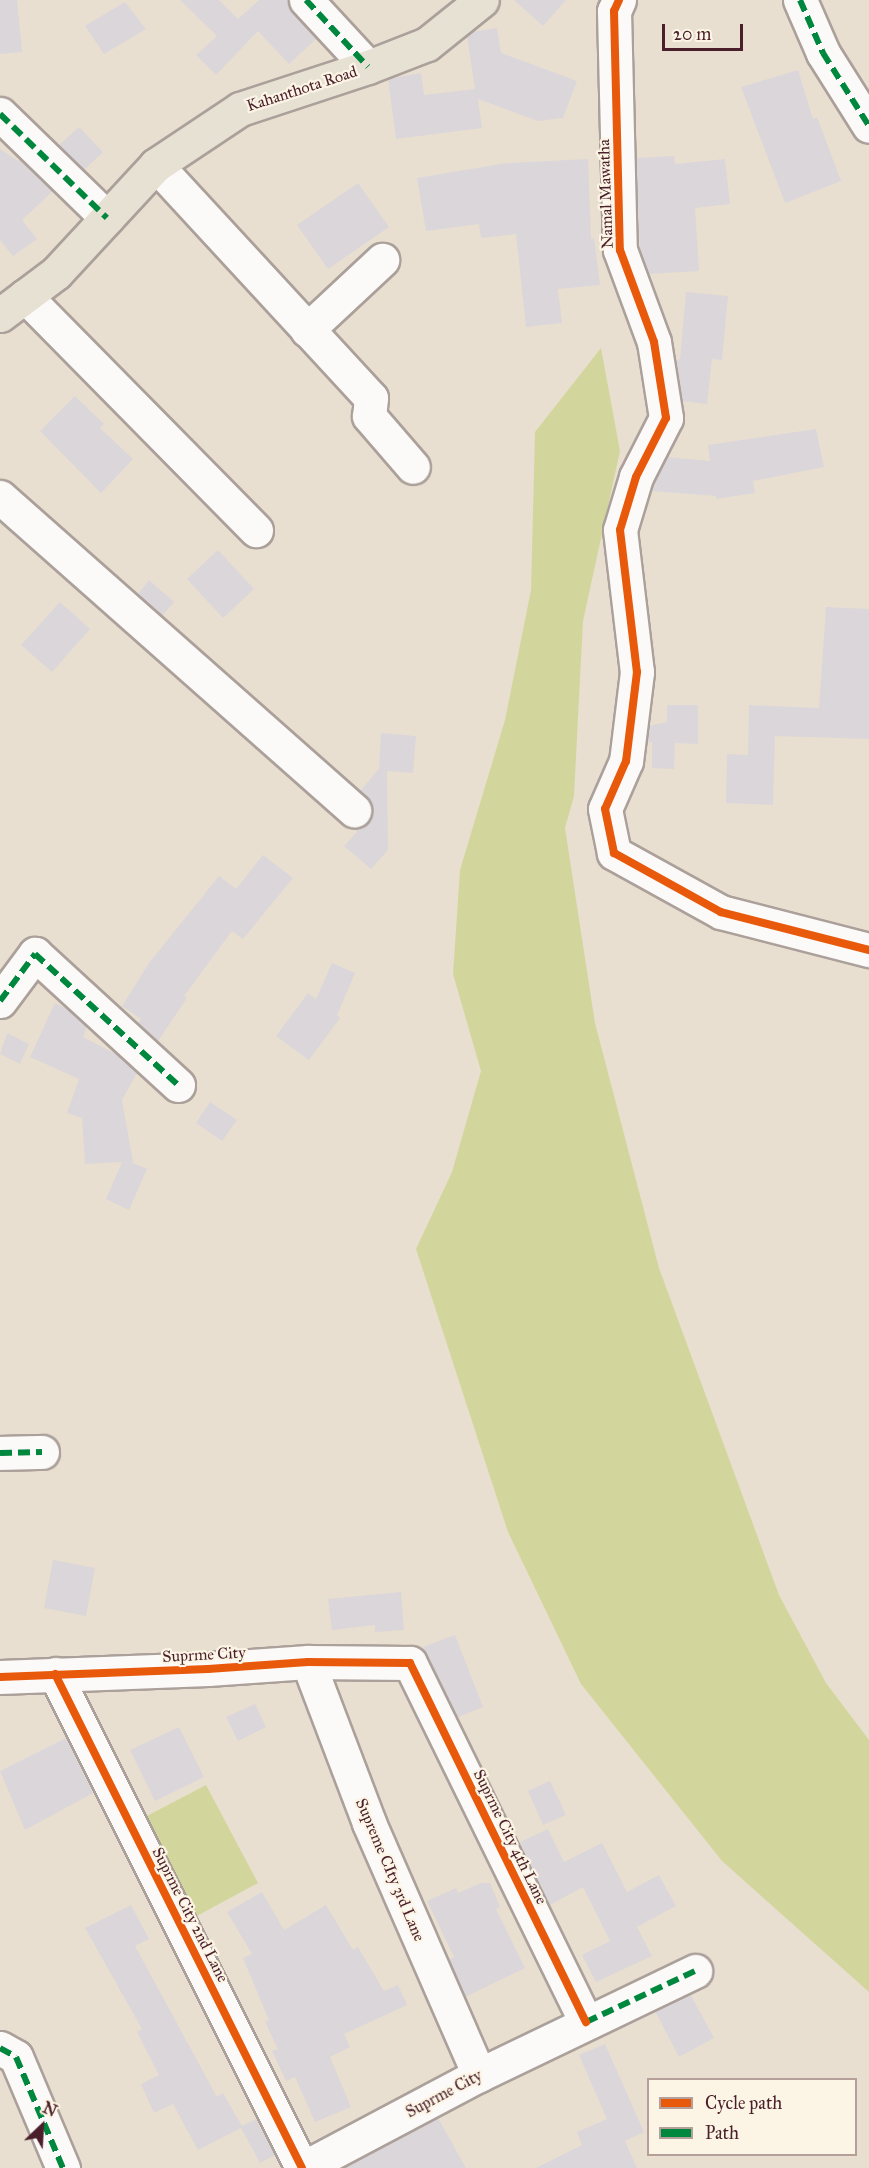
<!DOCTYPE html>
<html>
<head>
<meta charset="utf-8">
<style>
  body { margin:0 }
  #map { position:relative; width:869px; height:2168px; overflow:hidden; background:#e8dfd0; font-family:"IM FELL Great Primer",serif }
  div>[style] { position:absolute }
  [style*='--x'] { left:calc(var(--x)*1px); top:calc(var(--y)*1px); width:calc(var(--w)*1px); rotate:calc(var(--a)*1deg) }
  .green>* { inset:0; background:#d3d69c }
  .building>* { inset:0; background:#dbd6da }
  .roads { filter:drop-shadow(2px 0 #aba09a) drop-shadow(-2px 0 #aba09a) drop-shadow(0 2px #aba09a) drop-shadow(0 -2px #aba09a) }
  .minor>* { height:33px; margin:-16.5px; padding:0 16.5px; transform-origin:16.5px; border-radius:16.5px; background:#fcfaf8 }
  .major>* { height:33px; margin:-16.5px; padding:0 16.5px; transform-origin:16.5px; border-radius:16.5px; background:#e7e1d4 }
  .quiet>* { height:6px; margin-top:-3px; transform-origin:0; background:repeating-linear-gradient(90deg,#00873e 0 12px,transparent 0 18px) }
  .cycleway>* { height:8px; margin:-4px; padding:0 4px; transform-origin:4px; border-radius:4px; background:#e8590c }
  span { translate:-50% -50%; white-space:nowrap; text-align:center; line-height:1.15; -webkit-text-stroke:4.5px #fcf5e5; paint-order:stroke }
  .street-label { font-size:16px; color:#4a1f2b }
  .legend { position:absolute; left:647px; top:2078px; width:210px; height:78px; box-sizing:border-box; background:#fcf5e5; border:2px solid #b59f9b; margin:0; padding:8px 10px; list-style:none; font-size:18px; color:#4a1f2b }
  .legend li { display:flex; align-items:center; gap:12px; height:30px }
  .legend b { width:30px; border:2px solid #b59f9b }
  .north { position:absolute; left:12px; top:2096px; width:60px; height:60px; -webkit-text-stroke:4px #fcf5e5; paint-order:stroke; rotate:25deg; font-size:16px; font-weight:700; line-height:24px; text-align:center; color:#4a1f2b }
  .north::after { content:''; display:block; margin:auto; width:21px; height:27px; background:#4a1f2b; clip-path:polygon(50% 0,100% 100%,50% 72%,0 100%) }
  .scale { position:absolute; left:662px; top:24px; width:81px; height:27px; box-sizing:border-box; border:3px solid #4a1f2b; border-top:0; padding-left:8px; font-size:18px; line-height:21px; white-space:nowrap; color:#4a1f2b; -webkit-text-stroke:4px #fcf5e5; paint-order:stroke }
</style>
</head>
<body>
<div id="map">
  <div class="green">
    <i style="clip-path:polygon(601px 348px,620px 451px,583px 621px,574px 796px,565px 828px,595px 1023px,659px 1268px,779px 1595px,826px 1683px,869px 1740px,869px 1992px,722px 1861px,581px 1684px,508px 1532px,416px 1249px,452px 1172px,481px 1071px,453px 974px,460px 870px,505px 720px,531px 590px,535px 432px)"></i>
    <i style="clip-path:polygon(206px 1785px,258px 1883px,195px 1917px,143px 1818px)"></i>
  </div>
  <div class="building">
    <i style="clip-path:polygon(0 0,17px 0,22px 52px,0 54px)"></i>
    <i style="clip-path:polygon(180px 0,219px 0,238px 19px,259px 0,288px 0,292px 13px,316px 39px,289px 64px,258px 31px,216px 75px,196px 55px,217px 36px)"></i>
    <i style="clip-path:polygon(514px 0,566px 0,543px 26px)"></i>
    <i style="clip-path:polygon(125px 2px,146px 29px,104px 54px,85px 26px)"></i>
    <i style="clip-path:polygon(497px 28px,501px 53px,577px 81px,563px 118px,538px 121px,478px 99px,482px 128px,396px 139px,388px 79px,421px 73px,424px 95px,475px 89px,467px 36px,472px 32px)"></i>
    <i style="clip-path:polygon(798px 70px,813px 119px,817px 117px,841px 181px,785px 203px,741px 87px)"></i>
    <i style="clip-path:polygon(79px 127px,103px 152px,84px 170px,59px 145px)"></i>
    <i style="clip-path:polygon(0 149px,18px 161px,20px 159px,53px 191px,22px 220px,37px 239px,13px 256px,0 240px)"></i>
    <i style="clip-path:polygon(674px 156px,675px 164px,725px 159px,730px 204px,695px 208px,699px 271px,649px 274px,640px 251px,636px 158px)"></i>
    <i style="clip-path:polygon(588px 159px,591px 239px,594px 238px,600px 285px,558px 289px,562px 323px,526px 327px,516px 234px,481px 238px,479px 224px,426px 231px,417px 178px,507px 163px)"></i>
    <i style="clip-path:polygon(358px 183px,389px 227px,328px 269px,297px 225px)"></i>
    <i style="clip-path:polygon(686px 292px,728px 296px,722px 360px,712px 359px,707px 404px,682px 401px,676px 360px,680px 359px)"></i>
    <i style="clip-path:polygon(75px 396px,104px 424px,100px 428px,133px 459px,101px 493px,40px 431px)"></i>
    <i style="clip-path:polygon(816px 429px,824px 467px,753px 481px,755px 493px,716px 499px,716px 496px,651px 491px,667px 457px,710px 461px,708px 445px)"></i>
    <i style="clip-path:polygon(218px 550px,254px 589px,223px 618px,187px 579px)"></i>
    <i style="clip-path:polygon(149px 580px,174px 602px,162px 616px,138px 594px)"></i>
    <i style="clip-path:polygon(60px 602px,90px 629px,52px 672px,21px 645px)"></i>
    <i style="clip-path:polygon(826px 607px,869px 609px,869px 739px,775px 736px,773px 805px,726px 803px,727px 754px,748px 755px,749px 705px,819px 708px)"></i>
    <i style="clip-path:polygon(667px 705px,698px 705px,698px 744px,675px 743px,674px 769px,652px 768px,652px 742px,647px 742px,649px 726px,667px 722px)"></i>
    <i style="clip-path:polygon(381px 733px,416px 736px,413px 773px,387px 771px,388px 850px,371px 869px,344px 846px,357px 832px,354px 828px,368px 823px,372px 814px,372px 804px,360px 791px,379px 769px)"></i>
    <i style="clip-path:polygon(263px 855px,293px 878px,243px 939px,232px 931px,184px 996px,187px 998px,158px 1041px,138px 1023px,141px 1019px,122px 1006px,149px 963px,219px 876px,236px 889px)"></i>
    <i style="clip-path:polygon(332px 963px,355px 973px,337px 1015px,340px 1018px,309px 1060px,276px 1036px,308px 993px,316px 999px)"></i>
    <i style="clip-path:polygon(55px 1003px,66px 1008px,87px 1027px,83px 1037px,116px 1054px,137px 1073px,122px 1100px,133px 1162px,131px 1162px,147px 1169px,129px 1210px,106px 1199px,122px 1162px,85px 1164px,82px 1118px,67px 1113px,79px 1079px,30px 1057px)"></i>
    <i style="clip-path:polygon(7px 1033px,29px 1044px,20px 1064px,0 1054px)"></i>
    <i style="clip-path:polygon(210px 1102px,237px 1120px,222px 1141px,196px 1123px)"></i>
    <i style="clip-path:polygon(53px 1560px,95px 1568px,86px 1616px,44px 1608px)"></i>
    <i style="clip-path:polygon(401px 1592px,404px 1630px,375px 1632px,375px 1625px,332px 1630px,328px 1599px)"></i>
    <i style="clip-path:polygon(455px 1635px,483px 1707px,458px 1717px,423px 1647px)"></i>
    <i style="clip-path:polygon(255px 1704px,266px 1727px,238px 1741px,226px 1717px)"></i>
    <i style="clip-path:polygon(179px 1727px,204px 1777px,155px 1801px,130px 1750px)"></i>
    <i style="clip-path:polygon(66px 1738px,93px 1793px,25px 1830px,0 1771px)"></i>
    <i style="clip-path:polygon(550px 1781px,566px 1815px,543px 1825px,528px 1791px)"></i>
    <i style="clip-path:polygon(548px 1829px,564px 1862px,602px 1843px,627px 1892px,659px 1875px,676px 1906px,637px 1927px,652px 1956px,596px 1982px,582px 1955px,610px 1941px,583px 1887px,550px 1905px,520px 1842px)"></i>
    <i style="clip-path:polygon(481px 1883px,490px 1883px,500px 1907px,496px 1909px,525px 1968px,465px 1997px,449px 1960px,454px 1957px,427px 1901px,456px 1888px,458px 1893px)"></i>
    <i style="clip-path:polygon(262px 1892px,284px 1930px,326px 1905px,353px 1950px,358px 1947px,384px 1991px,398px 1985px,407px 2005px,344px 2034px,350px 2047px,330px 2057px,351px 2107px,315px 2122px,295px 2077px,286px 2081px,272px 2051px,278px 2049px,265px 2022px,269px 2020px,243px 1958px,252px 1954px,227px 1912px)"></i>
    <i style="clip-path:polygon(131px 1905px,149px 1939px,135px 1946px,217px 2097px,223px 2093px,242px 2126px,256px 2119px,275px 2155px,260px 2163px,241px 2128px,198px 2150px,173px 2104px,154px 2113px,141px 2084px,159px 2075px,137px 2032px,142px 2029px,85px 1928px)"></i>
    <i style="clip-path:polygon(690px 1994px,714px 2038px,679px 2057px,655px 2011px)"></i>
    <i style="clip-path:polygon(605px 2044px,644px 2132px,625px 2141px,637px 2168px,536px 2168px,582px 2145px,577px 2132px,607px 2119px,579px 2055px)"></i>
    <i style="clip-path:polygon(438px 2118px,466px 2168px,343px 2168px)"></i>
  </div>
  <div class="roads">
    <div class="minor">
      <i style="--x:306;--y:0;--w:91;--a:47.2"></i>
      <i style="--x:619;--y:0;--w:12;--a:114"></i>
      <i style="--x:614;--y:11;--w:239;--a:88.6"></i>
      <i style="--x:620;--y:250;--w:98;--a:69.7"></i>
      <i style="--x:654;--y:342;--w:77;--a:81"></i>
      <i style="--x:666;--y:418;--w:66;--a:117"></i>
      <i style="--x:636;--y:477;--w:55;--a:106.8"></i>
      <i style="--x:620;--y:530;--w:143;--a:83.2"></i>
      <i style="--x:637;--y:672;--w:90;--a:97"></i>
      <i style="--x:626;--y:761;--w:52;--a:113.6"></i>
      <i style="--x:605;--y:809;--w:45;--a:78.4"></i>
      <i style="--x:614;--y:853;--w:122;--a:28.9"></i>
      <i style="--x:721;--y:912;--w:153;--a:14.4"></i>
      <i style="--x:800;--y:0;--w:58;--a:66.5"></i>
      <i style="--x:823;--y:53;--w:86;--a:57.8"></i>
      <i style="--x:0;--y:114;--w:149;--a:44.2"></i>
      <i style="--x:156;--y:165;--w:317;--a:47.3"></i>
      <i style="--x:371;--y:398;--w:18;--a:96"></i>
      <i style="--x:369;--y:416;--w:67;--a:49.2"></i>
      <i style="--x:25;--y:296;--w:329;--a:45.4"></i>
      <i style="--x:307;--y:330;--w:103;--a:-43"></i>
      <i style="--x:0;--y:497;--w:473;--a:41.5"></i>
      <i style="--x:0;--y:1001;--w:59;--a:-53.3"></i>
      <i style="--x:35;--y:954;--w:194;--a:42.5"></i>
      <i style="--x:0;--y:1453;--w:42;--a:-1.4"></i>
      <i style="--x:308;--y:1662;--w:172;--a:69.2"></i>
      <i style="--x:369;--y:1823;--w:275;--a:66.4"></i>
      <i style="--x:55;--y:1674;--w:552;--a:63.43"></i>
      <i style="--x:0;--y:1677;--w:208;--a:-2.2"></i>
      <i style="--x:208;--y:1669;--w:100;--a:-4"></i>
      <i style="--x:308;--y:1662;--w:102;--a:0.6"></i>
      <i style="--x:410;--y:1663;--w:400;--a:63.9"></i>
      <i style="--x:0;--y:2048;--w:18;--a:29"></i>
      <i style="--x:16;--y:2057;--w:121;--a:67.1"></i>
      <i style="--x:303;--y:2168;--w:199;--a:-27.9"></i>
      <i style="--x:479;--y:2075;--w:240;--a:-25.7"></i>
    </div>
    <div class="major">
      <i style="--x:0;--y:315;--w:70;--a:-36.9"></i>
      <i style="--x:56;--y:273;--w:147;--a:-47.2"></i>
      <i style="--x:156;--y:165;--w:101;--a:-33.7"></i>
      <i style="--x:240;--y:109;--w:135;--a:-18.2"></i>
      <i style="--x:368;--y:67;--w:63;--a:-21.3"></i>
      <i style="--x:427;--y:44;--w:70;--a:-38.7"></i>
    </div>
  </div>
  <div class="quiet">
    <i style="--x:306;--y:0;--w:91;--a:47.2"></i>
    <i style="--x:800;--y:0;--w:58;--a:66.5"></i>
    <i style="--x:823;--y:53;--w:86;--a:57.8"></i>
    <i style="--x:0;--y:114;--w:149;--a:44.2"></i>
    <i style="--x:0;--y:1001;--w:59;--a:-53.3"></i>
    <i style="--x:35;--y:954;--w:194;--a:42.5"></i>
    <i style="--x:0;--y:1453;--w:42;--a:-1.4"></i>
    <i style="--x:586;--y:2022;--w:120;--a:-25.1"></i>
    <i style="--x:0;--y:2048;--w:18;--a:29"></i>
    <i style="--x:16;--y:2057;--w:121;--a:67.1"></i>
  </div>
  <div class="cycleway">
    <i style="--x:619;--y:0;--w:12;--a:114"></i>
    <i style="--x:614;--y:11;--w:239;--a:88.6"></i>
    <i style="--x:620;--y:250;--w:98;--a:69.7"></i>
    <i style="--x:654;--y:342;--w:77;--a:81"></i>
    <i style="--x:666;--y:418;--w:66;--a:117"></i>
    <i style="--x:636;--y:477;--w:55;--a:106.8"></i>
    <i style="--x:620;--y:530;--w:143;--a:83.2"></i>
    <i style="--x:637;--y:672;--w:90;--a:97"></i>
    <i style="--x:626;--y:761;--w:52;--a:113.6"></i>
    <i style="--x:605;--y:809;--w:45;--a:78.4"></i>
    <i style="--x:614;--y:853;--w:122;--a:28.9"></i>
    <i style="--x:721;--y:912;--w:153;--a:14.4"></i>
    <i style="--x:55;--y:1674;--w:552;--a:63.43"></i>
    <i style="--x:0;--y:1677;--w:208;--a:-2.2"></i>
    <i style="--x:208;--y:1669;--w:100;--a:-4"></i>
    <i style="--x:308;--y:1662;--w:102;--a:0.6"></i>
    <i style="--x:410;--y:1663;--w:400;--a:63.9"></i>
  </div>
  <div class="street-label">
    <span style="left:302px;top:89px;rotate:-18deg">Kahanthota Road</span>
    <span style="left:606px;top:194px;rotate:-92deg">Namal Mawatha</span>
    <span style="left:204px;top:1655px;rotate:-3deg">Suprme City</span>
    <span style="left:510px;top:1837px;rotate:64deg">Suprme City 4th Lane</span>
    <span style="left:390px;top:1870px;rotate:67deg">Supreme CIty 3rd Lane</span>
    <span style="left:190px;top:1915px;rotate:63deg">Suprme City 2nd Lane</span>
    <span style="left:444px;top:2094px;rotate:-28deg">Suprme City</span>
  </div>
  <ul class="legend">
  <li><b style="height:8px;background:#e8590c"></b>Cycle path</li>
  <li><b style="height:8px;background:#00873e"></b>Path</li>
  </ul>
  <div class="north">N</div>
  <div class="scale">20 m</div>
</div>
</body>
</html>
